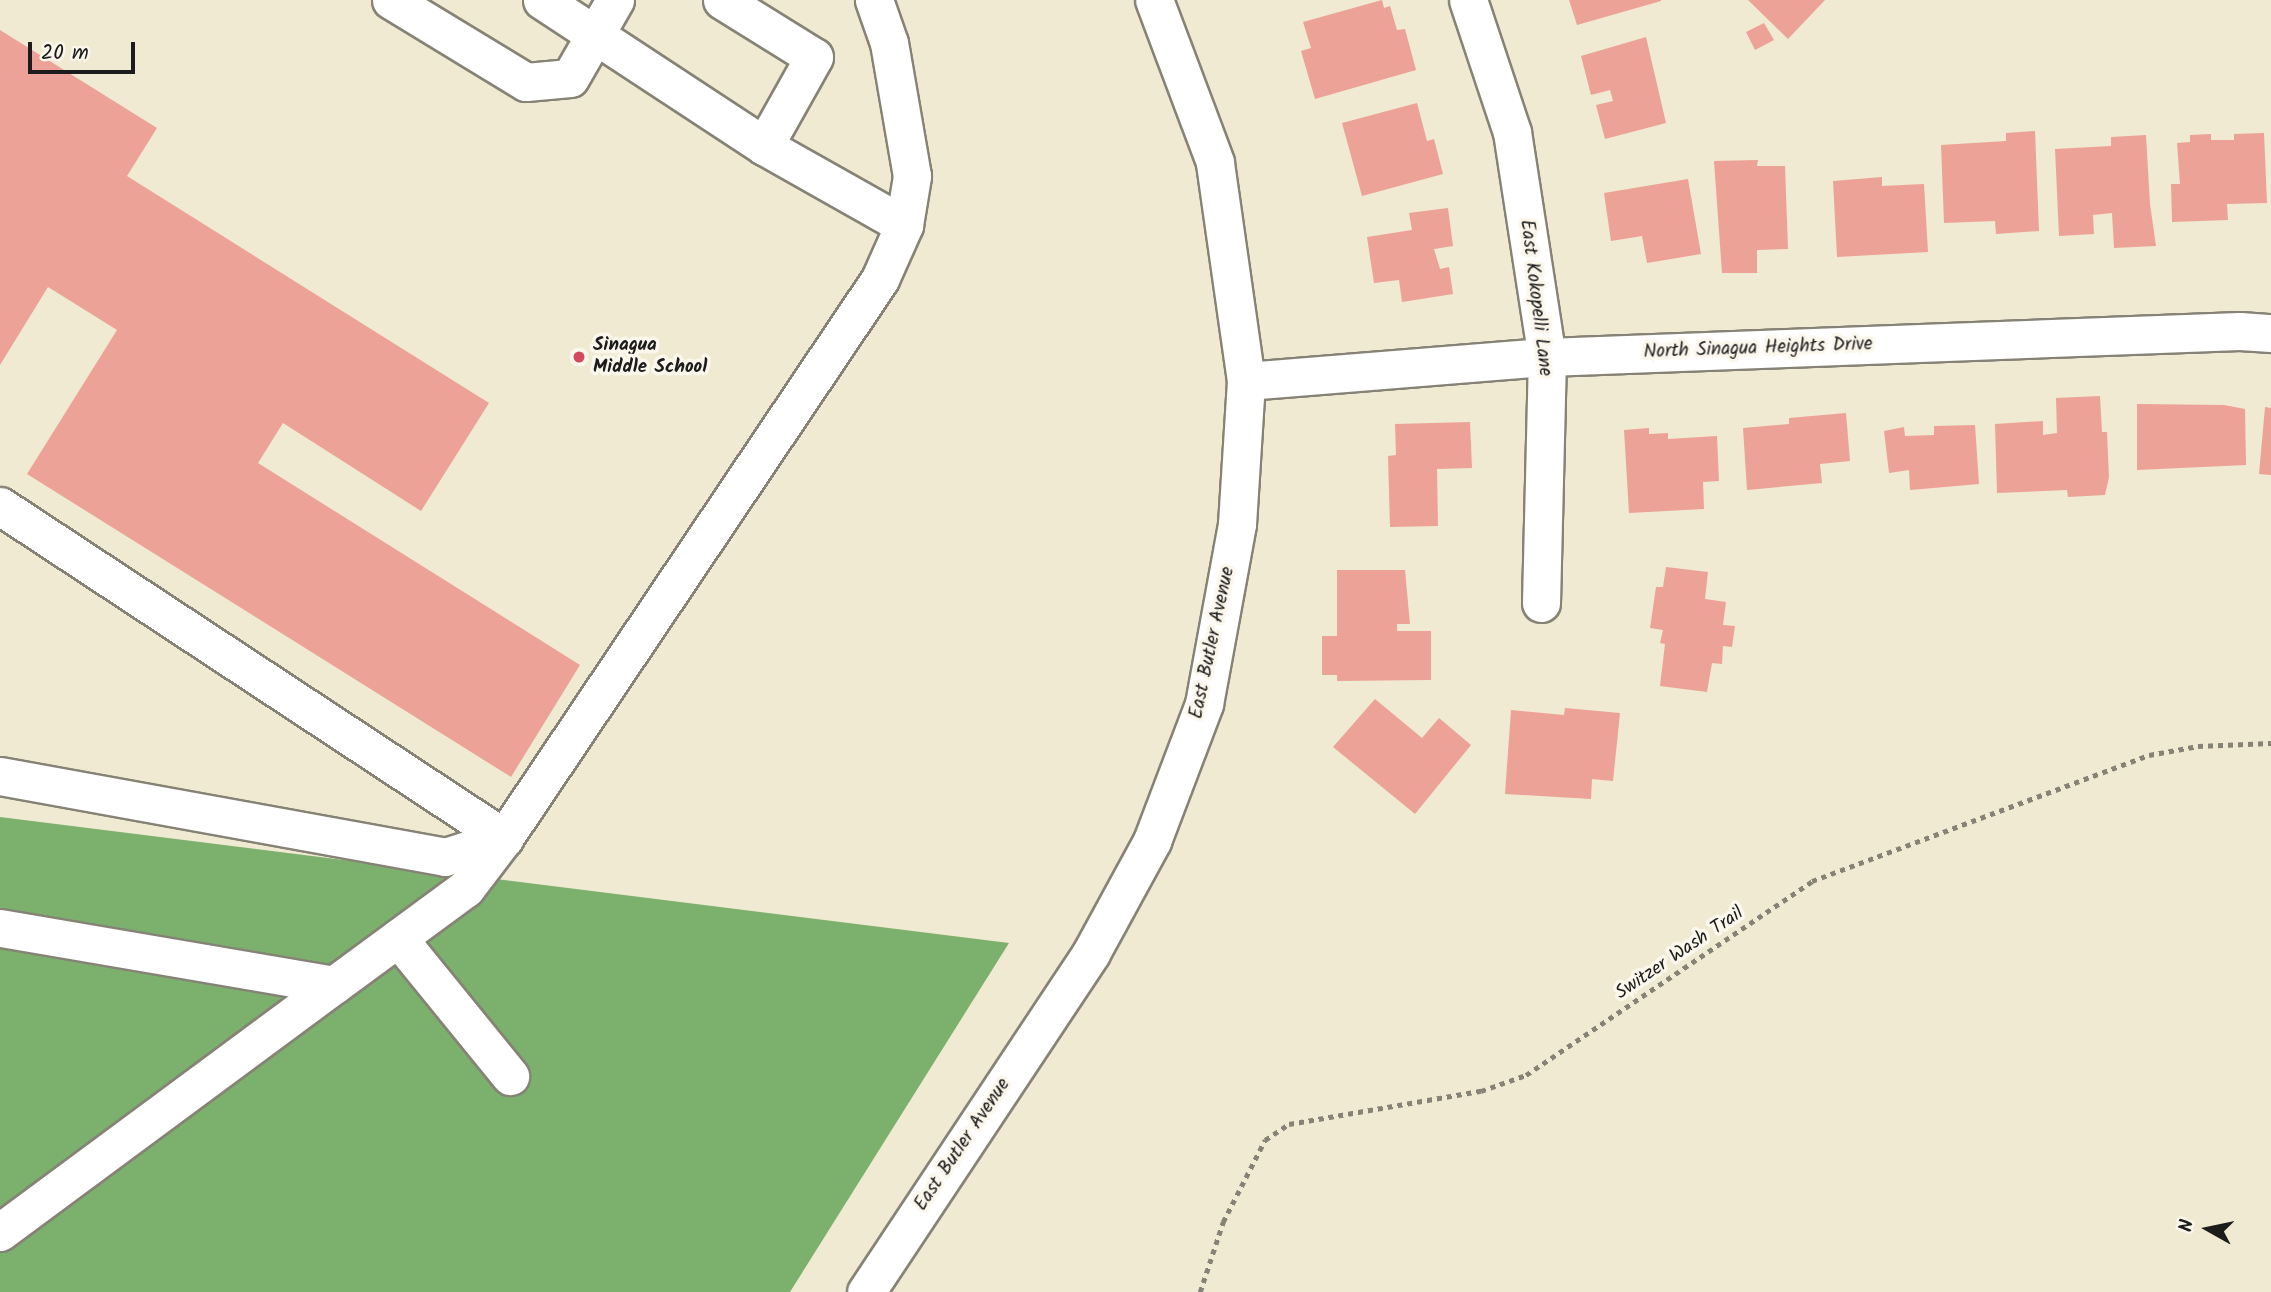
<!DOCTYPE html>
<html>
<head>
<meta charset="utf-8">
<style>
  body { margin:0 }
  #map { position:relative; width:2271px; height:1292px; overflow:hidden; background:#efead1; font-family:Kalam,sans-serif }
  div>[style] { position:absolute }
  [style*='--x'] { left:calc(var(--x)*1px); top:calc(var(--y)*1px); width:calc(var(--w)*1px); rotate:calc(var(--a)*1deg) }
  .forest>* { inset:0; background:#7bb16d }
  .building>* { inset:0; background:#eca296 }
  .path>* { height:4.5px; margin-top:-2.25px; transform-origin:0; background:repeating-linear-gradient(90deg,#868376 0 5px,transparent 0 10px) }
  .roads { filter:drop-shadow(2px 0 #868376) drop-shadow(-2px 0 #868376) drop-shadow(0 2px #868376) drop-shadow(0 -2px #868376) }
  .minor>* { height:37px; margin:-18.5px; padding:0 18.5px; transform-origin:18.5px; border-radius:18.5px; background:#fff }
  .dots>* { width:19px; height:19px; translate:-50% -50%; box-sizing:border-box; border:4px solid #fbf7ec; border-radius:50% }
  span { translate:-50% -50%; white-space:nowrap; text-align:center; line-height:1.15; -webkit-text-stroke:7px #fbf7ec; paint-order:stroke }
  .street-label { font-size:19px; color:#1c1c1c }
  .poi-label { font-size:19px; color:#1c1c1c; font-weight:700 }
  .left { translate:0 -50%; text-align:left }
  .north { position:absolute; left:2173px; top:1194px; width:70px; height:70px; -webkit-text-stroke:5px #fbf7ec; paint-order:stroke; rotate:279deg; font-size:19px; font-weight:700; line-height:28px; text-align:center; color:#1c1c1c }
  .north::after { content:''; display:block; margin:auto; width:24px; height:32px; background:#1c1c1c; clip-path:polygon(50% 0,100% 100%,50% 72%,0 100%) }
  .scale { position:absolute; left:28px; top:42px; width:107px; height:32px; box-sizing:border-box; border:4px solid #1c1c1c; border-top:0; padding-left:9px; font-size:21px; line-height:24px; white-space:nowrap; color:#1c1c1c; -webkit-text-stroke:5px #fbf7ec; paint-order:stroke }
</style>
</head>
<body>
<div id="map">
  <div class="forest">
    <i style="clip-path:polygon(0 817px,1009px 943px,790px 1292px,0 1292px)"></i>
  </div>
  <div class="building">
    <i style="clip-path:polygon(1382px 0,1384px 8px,1390px 6px,1397px 30px,1405px 29px,1416px 70px,1315px 99px,1301px 51px,1311px 48px,1303px 22px)"></i>
    <i style="clip-path:polygon(1569px 0,1661px 0,1661px 1px,1577px 25px)"></i>
    <i style="clip-path:polygon(1748px 0,1825px 0,1788px 39px)"></i>
    <i style="clip-path:polygon(1764px 23px,1774px 40px,1755px 50px,1746px 32px)"></i>
    <i style="clip-path:polygon(0 30px,157px 128px,127px 176px,489px 403px,421px 511px,283px 423px,258px 463px,580px 665px,511px 777px,27px 474px,117px 330px,48px 287px,0 365px)"></i>
    <i style="clip-path:polygon(1646px 37px,1666px 123px,1605px 139px,1596px 105px,1613px 101px,1610px 90px,1591px 95px,1581px 56px)"></i>
    <i style="clip-path:polygon(1417px 103px,1427px 141px,1434px 139px,1443px 174px,1362px 196px,1342px 123px)"></i>
    <i style="clip-path:polygon(2035px 131px,2039px 231px,1996px 234px,1995px 221px,1944px 223px,1941px 145px,2006px 141px,2006px 133px)"></i>
    <i style="clip-path:polygon(2264px 133px,2267px 203px,2227px 204px,2228px 220px,2172px 222px,2171px 184px,2180px 184px,2177px 143px,2190px 142px,2190px 135px,2211px 134px,2211px 140px,2234px 140px,2234px 134px)"></i>
    <i style="clip-path:polygon(2146px 135px,2150px 204px,2156px 246px,2114px 248px,2112px 213px,2093px 215px,2094px 234px,2059px 236px,2055px 149px,2111px 146px,2111px 137px)"></i>
    <i style="clip-path:polygon(1758px 160px,1757px 166px,1785px 166px,1788px 249px,1757px 250px,1757px 273px,1722px 273px,1714px 161px)"></i>
    <i style="clip-path:polygon(1882px 177px,1882px 186px,1924px 184px,1928px 252px,1837px 257px,1833px 181px)"></i>
    <i style="clip-path:polygon(1688px 179px,1701px 254px,1647px 263px,1642px 236px,1611px 241px,1604px 193px)"></i>
    <i style="clip-path:polygon(1448px 208px,1453px 246px,1434px 249px,1440px 269px,1449px 267px,1453px 294px,1402px 302px,1399px 280px,1374px 283px,1367px 237px,1412px 230px,1409px 213px)"></i>
    <i style="clip-path:polygon(2100px 396px,2102px 432px,2107px 432px,2109px 477px,2105px 495px,2068px 497px,2067px 490px,1997px 493px,1995px 424px,2043px 421px,2043px 435px,2057px 433px,2056px 398px)"></i>
    <i style="clip-path:polygon(2137px 404px,2224px 405px,2245px 409px,2246px 465px,2137px 470px)"></i>
    <i style="clip-path:polygon(2265px 407px,2271px 408px,2271px 475px,2259px 474px)"></i>
    <i style="clip-path:polygon(1846px 413px,1850px 461px,1820px 464px,1822px 483px,1747px 490px,1743px 428px,1789px 424px,1789px 418px)"></i>
    <i style="clip-path:polygon(1470px 422px,1472px 468px,1437px 469px,1438px 526px,1390px 527px,1388px 456px,1396px 455px,1395px 424px)"></i>
    <i style="clip-path:polygon(1975px 425px,1979px 484px,1910px 490px,1909px 470px,1889px 473px,1884px 431px,1904px 427px,1905px 436px,1934px 435px,1934px 426px)"></i>
    <i style="clip-path:polygon(1649px 428px,1649px 434px,1668px 433px,1668px 439px,1717px 436px,1719px 481px,1703px 482px,1704px 509px,1629px 513px,1624px 430px)"></i>
    <i style="clip-path:polygon(1666px 567px,1708px 572px,1705px 599px,1726px 602px,1723px 625px,1735px 626px,1732px 647px,1723px 646px,1722px 664px,1712px 663px,1707px 692px,1660px 686px,1665px 644px,1660px 643px,1663px 630px,1650px 628px,1656px 587px,1663px 587px)"></i>
    <i style="clip-path:polygon(1337px 570px,1405px 570px,1410px 624px,1397px 624px,1397px 631px,1431px 631px,1431px 680px,1337px 681px,1337px 675px,1322px 675px,1322px 636px,1337px 636px)"></i>
    <i style="clip-path:polygon(1375px 699px,1422px 738px,1439px 718px,1471px 745px,1415px 814px,1333px 747px)"></i>
    <i style="clip-path:polygon(1565px 708px,1620px 713px,1613px 781px,1592px 779px,1591px 799px,1505px 794px,1511px 710px,1564px 715px)"></i>
  </div>
  <div class="path">
    <i style="--x:1200;--y:1292;--w:74;--a:-71.8"></i>
    <i style="--x:1223;--y:1222;--w:92;--a:-62.9"></i>
    <i style="--x:1265;--y:1140;--w:29;--a:-34"></i>
    <i style="--x:1289;--y:1124;--w:195;--a:-9.8"></i>
    <i style="--x:1481;--y:1091;--w:48;--a:-19.6"></i>
    <i style="--x:1526;--y:1075;--w:346;--a:-34.1"></i>
    <i style="--x:1812;--y:881;--w:360;--a:-20.5"></i>
    <i style="--x:2149;--y:755;--w:50;--a:-10.4"></i>
    <i style="--x:2198;--y:746;--w:73;--a:-2.4"></i>
  </div>
  <div class="roads">
    <div class="minor">
      <i style="--x:391;--y:0;--w:158;--a:31.3"></i>
      <i style="--x:526;--y:82;--w:44;--a:-5.2"></i>
      <i style="--x:570;--y:78;--w:90;--a:-60"></i>
      <i style="--x:542;--y:0;--w:266;--a:33.3"></i>
      <i style="--x:764;--y:146;--w:161;--a:29.4"></i>
      <i style="--x:722;--y:0;--w:108;--a:31.8"></i>
      <i style="--x:814;--y:57;--w:102;--a:119.3"></i>
      <i style="--x:1468;--y:0;--w:139;--a:71.6"></i>
      <i style="--x:1512;--y:132;--w:228;--a:81.2"></i>
      <i style="--x:1547;--y:357;--w:246;--a:91.4"></i>
      <i style="--x:1246;--y:381;--w:302;--a:-4.6"></i>
      <i style="--x:1547;--y:357;--w:693;--a:-2.15"></i>
      <i style="--x:2240;--y:331;--w:31;--a:4"></i>
      <i style="--x:0;--y:506;--w:604;--a:33.37"></i>
      <i style="--x:504;--y:838;--w:63;--a:127.2"></i>
      <i style="--x:466;--y:888;--w:164;--a:143.7"></i>
      <i style="--x:334;--y:985;--w:339;--a:-170.3"></i>
      <i style="--x:0;--y:776;--w:452;--a:10.3"></i>
      <i style="--x:445;--y:857;--w:62;--a:-17.9"></i>
      <i style="--x:504;--y:838;--w:674;--a:-56.07"></i>
      <i style="--x:880;--y:279;--w:59;--a:-66"></i>
      <i style="--x:904;--y:225;--w:50;--a:-80.7"></i>
      <i style="--x:912;--y:176;--w:135;--a:-99.8"></i>
      <i style="--x:889;--y:43;--w:46;--a:-109.2"></i>
      <i style="--x:398;--y:938;--w:178;--a:50.9"></i>
      <i style="--x:0;--y:1232;--w:415;--a:-36.5"></i>
      <i style="--x:866;--y:1292;--w:407;--a:-56.4"></i>
      <i style="--x:1091;--y:953;--w:128;--a:-61.4"></i>
      <i style="--x:1152;--y:841;--w:147;--a:-69.2"></i>
      <i style="--x:1204;--y:704;--w:183;--a:-79.6"></i>
      <i style="--x:1237;--y:524;--w:143;--a:-86.4"></i>
      <i style="--x:1246;--y:381;--w:221;--a:-98.1"></i>
      <i style="--x:1215;--y:162;--w:173;--a:-110.6"></i>
    </div>
  </div>
  <div class="dots">
    <i style="left:579px;top:357px;background:#d1495b"></i>
  </div>
  <div class="street-label">
    <span style="left:1535px;top:298px;rotate:83deg">East Kokopelli Lane</span>
    <span style="left:1758px;top:349px;rotate:-2deg">North Sinagua Heights Drive</span>
    <span style="left:1213px;top:643px;rotate:-78deg">East Butler Avenue</span>
    <span style="left:1680px;top:954px;rotate:-34deg">Switzer Wash Trail</span>
    <span style="left:963px;top:1145px;rotate:-56deg">East Butler Avenue</span>
  </div>
  <div class="poi-label">
    <span class="left" style="left:593px;top:357px">Sinagua<br>Middle School</span>
  </div>
  <div class="north">N</div>
  <div class="scale">20 m</div>
</div>
</body>
</html>
